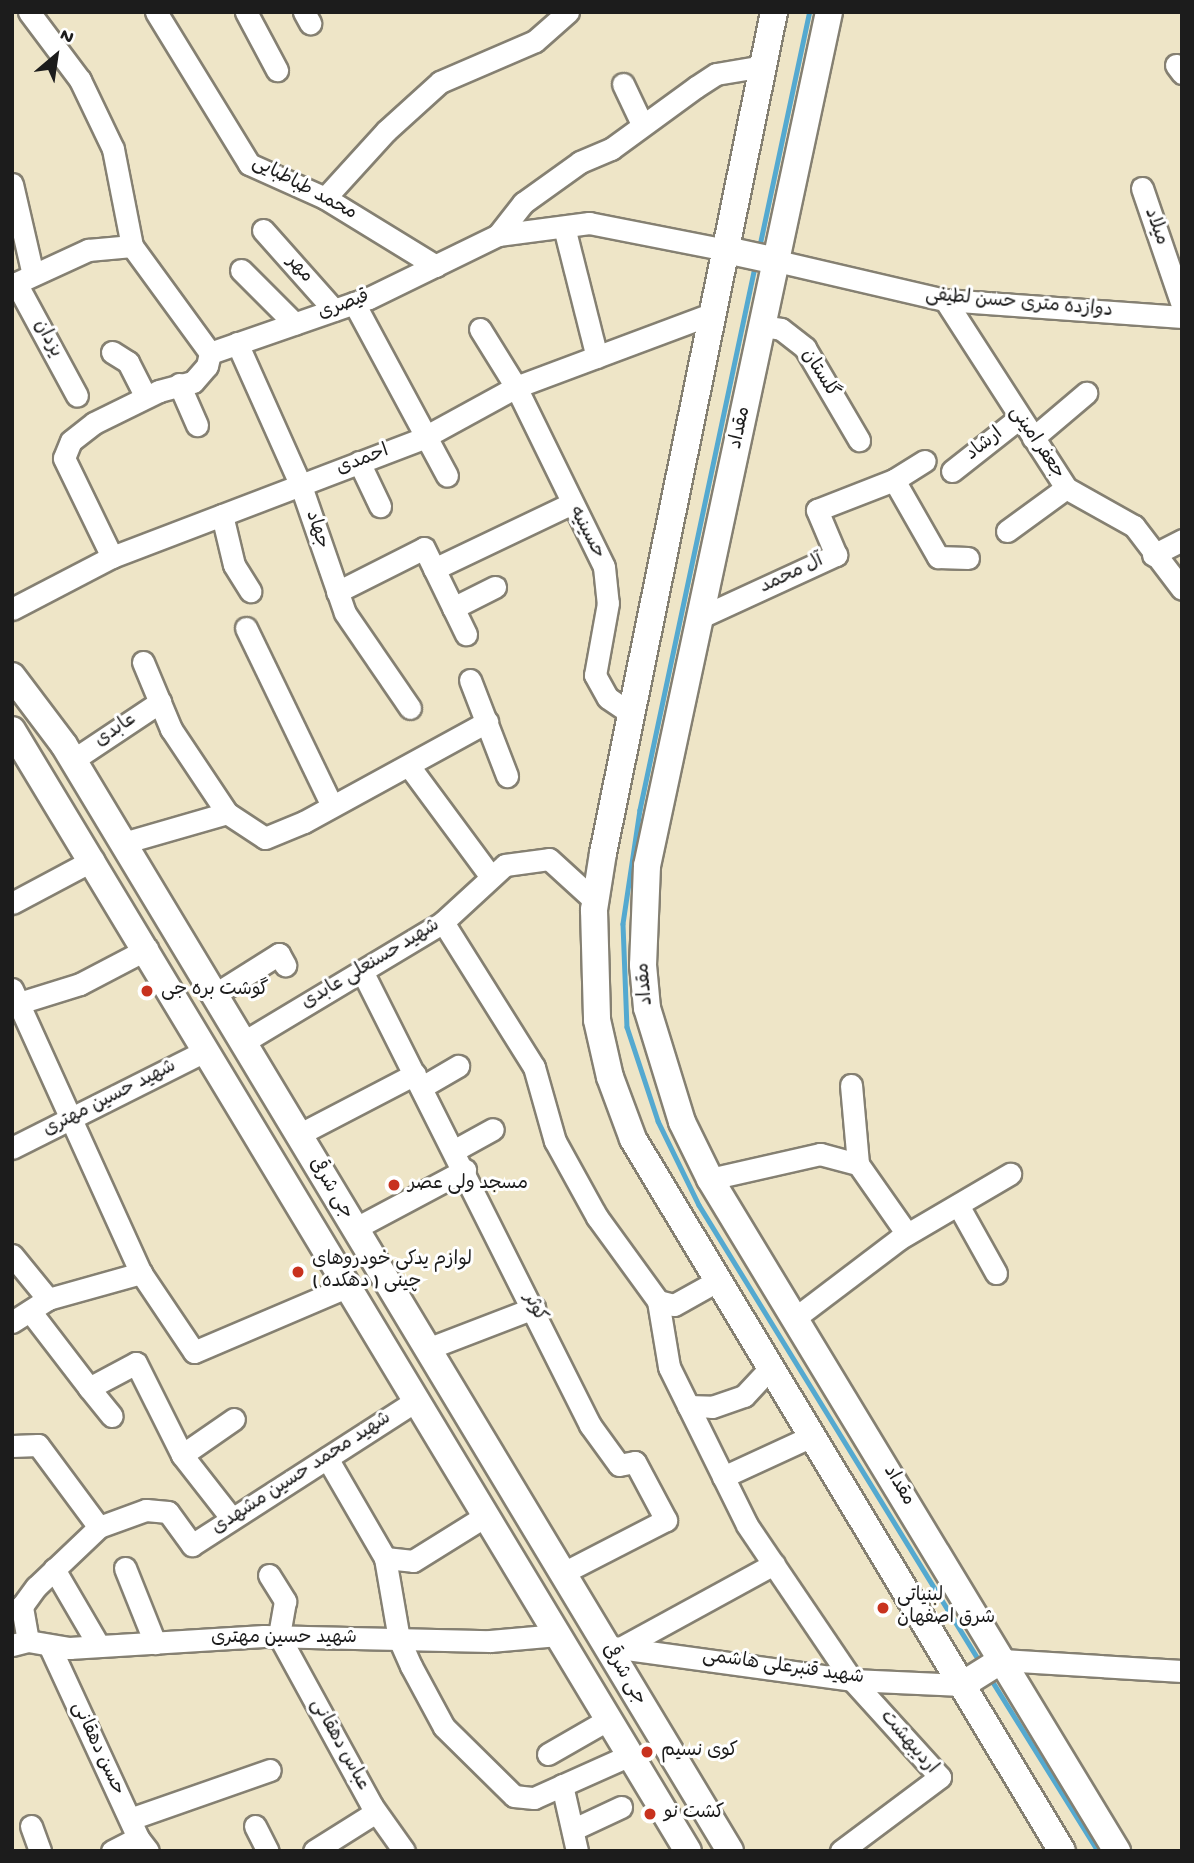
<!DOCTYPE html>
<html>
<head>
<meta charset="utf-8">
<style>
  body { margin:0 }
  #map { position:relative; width:1194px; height:1863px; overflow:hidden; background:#eee5c7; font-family:"Gochi Hand","Playpen Sans Arabic",sans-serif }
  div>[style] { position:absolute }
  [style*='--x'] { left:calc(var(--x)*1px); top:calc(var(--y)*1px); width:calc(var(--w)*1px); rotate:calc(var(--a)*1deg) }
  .stream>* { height:4.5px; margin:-2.25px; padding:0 2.25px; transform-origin:2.25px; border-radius:2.25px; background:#54a9d0 }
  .roads { filter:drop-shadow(2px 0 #858072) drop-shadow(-2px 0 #858072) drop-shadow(0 2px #858072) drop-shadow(0 -2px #858072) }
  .minor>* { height:21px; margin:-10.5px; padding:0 10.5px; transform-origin:10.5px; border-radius:10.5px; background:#fff }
  .major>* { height:26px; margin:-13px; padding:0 13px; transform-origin:13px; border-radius:13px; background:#fff }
  .dots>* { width:19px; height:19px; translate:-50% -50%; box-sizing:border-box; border:4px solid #fff; border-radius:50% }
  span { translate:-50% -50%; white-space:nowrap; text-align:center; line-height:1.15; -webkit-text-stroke:6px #fff; paint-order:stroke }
  .street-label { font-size:19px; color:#1c1c1c }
  .poi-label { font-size:19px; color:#1c1c1c }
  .left { translate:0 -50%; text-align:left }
  .frame { position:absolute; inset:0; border:14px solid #1c1c1c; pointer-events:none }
  .north { position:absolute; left:21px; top:21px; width:70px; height:70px; -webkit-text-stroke:5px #fff; paint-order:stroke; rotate:29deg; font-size:19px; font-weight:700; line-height:28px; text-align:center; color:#1c1c1c }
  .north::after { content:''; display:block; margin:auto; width:24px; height:32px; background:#1c1c1c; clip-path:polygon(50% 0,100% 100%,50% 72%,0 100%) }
</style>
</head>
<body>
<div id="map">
  <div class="stream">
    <i style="--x:759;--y:248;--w:241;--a:-78"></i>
    <i style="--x:755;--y:267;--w:555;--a:101.96"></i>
    <i style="--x:640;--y:810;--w:115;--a:98.5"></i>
    <i style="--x:623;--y:924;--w:103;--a:87.8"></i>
    <i style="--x:627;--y:1027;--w:99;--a:71.7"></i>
    <i style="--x:658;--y:1121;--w:93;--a:64"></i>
    <i style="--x:699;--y:1205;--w:536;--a:58.41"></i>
    <i style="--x:991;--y:1679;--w:203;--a:58.1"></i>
  </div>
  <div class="roads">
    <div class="minor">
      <i style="--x:29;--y:12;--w:85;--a:53.1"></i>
      <i style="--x:80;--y:80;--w:76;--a:64.4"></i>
      <i style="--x:113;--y:149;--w:99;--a:78.9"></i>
      <i style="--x:156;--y:12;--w:178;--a:58.5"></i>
      <i style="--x:249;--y:164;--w:83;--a:24.1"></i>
      <i style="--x:325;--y:198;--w:130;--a:31.5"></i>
      <i style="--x:246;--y:12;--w:66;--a:61.9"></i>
      <i style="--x:304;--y:12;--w:13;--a:61"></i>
      <i style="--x:1176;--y:65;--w:10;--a:53"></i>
      <i style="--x:623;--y:84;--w:44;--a:64.6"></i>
      <i style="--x:12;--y:184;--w:93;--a:77"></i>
      <i style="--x:1142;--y:188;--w:124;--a:71.1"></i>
      <i style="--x:325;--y:198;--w:91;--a:-47.7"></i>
      <i style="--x:386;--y:131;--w:73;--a:-42.2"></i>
      <i style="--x:440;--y:82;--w:103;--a:-23.3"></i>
      <i style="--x:535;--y:41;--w:44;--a:-41.3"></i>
      <i style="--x:564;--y:227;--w:134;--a:75.8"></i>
      <i style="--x:263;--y:230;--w:107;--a:48.4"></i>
      <i style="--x:498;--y:235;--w:41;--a:-52"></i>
      <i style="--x:523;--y:203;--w:70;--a:-35.7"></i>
      <i style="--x:580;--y:162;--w:34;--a:-23"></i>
      <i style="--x:611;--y:149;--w:105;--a:-36.1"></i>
      <i style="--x:696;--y:87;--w:24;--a:-33"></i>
      <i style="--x:716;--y:74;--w:49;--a:-9.5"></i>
      <i style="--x:777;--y:261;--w:172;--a:13.1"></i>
      <i style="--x:945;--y:300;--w:238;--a:4.1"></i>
      <i style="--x:241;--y:270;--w:76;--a:45"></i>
      <i style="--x:16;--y:283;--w:128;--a:61.6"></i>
      <i style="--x:12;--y:285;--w:84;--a:-24.7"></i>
      <i style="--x:88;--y:250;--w:44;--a:-5.2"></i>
      <i style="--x:132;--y:246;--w:132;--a:53.9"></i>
      <i style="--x:210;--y:353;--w:168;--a:-19.1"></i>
      <i style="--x:369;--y:298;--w:144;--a:-26"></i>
      <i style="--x:498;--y:235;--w:92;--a:-7.5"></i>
      <i style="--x:589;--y:223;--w:140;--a:11.1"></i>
      <i style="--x:945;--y:300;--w:224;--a:57.2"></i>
      <i style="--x:1066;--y:488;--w:78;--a:29.2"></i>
      <i style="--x:1134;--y:526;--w:79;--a:52.7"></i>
      <i style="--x:354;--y:303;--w:196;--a:61.7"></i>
      <i style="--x:763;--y:326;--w:18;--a:9"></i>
      <i style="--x:781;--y:329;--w:31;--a:38"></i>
      <i style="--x:805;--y:348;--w:107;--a:59.6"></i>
      <i style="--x:480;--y:329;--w:68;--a:58.2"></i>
      <i style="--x:516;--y:387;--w:200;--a:63.9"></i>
      <i style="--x:604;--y:567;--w:36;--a:84"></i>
      <i style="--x:608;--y:603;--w:73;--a:100.2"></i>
      <i style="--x:595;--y:675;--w:26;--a:61"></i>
      <i style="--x:608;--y:698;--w:29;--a:34"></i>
      <i style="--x:237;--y:343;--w:157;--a:65.9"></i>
      <i style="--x:301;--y:486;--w:134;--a:70.9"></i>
      <i style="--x:345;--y:613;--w:115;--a:55.6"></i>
      <i style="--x:112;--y:352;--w:19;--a:32"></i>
      <i style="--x:128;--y:362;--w:39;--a:63"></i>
      <i style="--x:179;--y:384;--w:45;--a:66.3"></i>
      <i style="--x:1033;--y:438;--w:70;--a:-40.3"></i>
      <i style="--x:359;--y:462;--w:49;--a:64.5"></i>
      <i style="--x:952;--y:471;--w:84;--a:-38.2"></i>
      <i style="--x:894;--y:480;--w:36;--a:-32"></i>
      <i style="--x:222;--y:515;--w:51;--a:76.5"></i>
      <i style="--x:234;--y:565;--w:31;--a:58"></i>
      <i style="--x:1007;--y:531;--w:73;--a:-36.1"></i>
      <i style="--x:1153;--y:555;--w:33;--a:-27"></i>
      <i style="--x:112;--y:557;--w:110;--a:-115.9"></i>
      <i style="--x:64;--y:458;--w:18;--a:-68"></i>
      <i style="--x:71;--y:441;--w:29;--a:-38"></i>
      <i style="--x:94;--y:423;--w:72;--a:-26.2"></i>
      <i style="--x:159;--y:391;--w:35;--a:-15"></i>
      <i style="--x:193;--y:382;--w:21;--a:-49"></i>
      <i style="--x:207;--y:366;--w:13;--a:-77"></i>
      <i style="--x:434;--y:569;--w:151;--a:-25.5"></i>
      <i style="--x:337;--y:592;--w:97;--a:-26.8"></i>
      <i style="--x:424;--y:548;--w:96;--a:64"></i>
      <i style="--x:453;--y:608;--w:47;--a:-26.6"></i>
      <i style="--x:12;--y:609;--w:113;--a:-27.5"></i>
      <i style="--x:112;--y:557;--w:333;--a:-20.9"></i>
      <i style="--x:423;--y:438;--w:106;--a:-28.7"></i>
      <i style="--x:516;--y:387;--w:211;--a:-20.5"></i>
      <i style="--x:701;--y:617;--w:149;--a:-24.7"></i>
      <i style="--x:836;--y:555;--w:49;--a:-112.9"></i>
      <i style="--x:817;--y:510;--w:83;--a:-21.3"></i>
      <i style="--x:894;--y:480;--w:89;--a:60.3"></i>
      <i style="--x:938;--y:557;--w:30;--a:2"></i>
      <i style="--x:246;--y:628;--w:195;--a:64.2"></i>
      <i style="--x:143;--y:662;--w:73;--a:67.3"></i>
      <i style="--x:171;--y:729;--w:101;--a:56.3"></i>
      <i style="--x:227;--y:813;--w:45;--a:33.3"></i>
      <i style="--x:265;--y:838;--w:42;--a:-22.3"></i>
      <i style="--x:304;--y:822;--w:209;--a:-28.7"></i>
      <i style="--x:470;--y:680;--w:103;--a:68.9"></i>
      <i style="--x:73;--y:760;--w:105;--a:-33.7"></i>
      <i style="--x:409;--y:766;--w:138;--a:53.5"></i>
      <i style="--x:123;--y:843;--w:108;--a:-16.1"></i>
      <i style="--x:12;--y:903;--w:92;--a:-28"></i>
      <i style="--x:443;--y:922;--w:171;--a:57.9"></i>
      <i style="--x:534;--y:1067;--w:77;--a:74.2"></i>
      <i style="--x:555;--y:1141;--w:87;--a:61.1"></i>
      <i style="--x:597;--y:1217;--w:104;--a:54"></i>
      <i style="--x:658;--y:1301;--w:67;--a:80.5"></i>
      <i style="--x:669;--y:1367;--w:176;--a:63.7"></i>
      <i style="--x:747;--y:1525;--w:187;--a:55.9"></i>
      <i style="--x:852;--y:1680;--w:131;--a:47.8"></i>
      <i style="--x:940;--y:1777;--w:124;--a:143.2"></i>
      <i style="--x:362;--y:971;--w:508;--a:63.33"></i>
      <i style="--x:590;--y:1425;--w:49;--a:54.1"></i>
      <i style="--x:619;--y:1465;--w:16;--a:-11"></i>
      <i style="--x:635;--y:1462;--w:66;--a:61.9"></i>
      <i style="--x:666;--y:1520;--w:118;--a:152.8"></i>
      <i style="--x:12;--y:989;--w:312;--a:65.6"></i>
      <i style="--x:141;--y:1273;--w:95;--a:56.1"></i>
      <i style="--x:194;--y:1352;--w:168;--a:-23.1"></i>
      <i style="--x:214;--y:995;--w:77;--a:-32.2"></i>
      <i style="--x:279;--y:954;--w:13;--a:61"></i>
      <i style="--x:19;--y:1003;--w:64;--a:-17.3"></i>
      <i style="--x:80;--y:984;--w:76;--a:-27.6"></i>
      <i style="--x:242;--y:1043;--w:235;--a:-31"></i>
      <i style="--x:443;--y:922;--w:84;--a:-42.6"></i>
      <i style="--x:505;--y:865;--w:44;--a:-7.8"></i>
      <i style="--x:549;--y:859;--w:62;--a:42.4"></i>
      <i style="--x:851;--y:1085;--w:79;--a:84.9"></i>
      <i style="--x:858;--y:1164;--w:85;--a:55"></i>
      <i style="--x:422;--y:1087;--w:42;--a:-30.3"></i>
      <i style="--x:298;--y:1135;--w:132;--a:-27.5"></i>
      <i style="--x:12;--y:1148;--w:218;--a:-26.7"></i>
      <i style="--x:455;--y:1150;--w:43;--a:-28.9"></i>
      <i style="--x:710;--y:1179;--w:113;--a:-12.8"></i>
      <i style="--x:820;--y:1154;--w:39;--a:15"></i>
      <i style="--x:958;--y:1205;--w:78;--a:60.8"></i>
      <i style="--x:354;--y:1229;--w:126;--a:-28"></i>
      <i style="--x:12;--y:1255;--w:57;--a:50.7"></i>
      <i style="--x:658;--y:1301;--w:16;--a:14"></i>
      <i style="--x:674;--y:1305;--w:49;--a:-29.2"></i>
      <i style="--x:30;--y:1311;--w:97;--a:52.5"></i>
      <i style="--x:89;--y:1388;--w:53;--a:-28"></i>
      <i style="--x:136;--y:1363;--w:103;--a:63.4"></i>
      <i style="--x:182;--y:1455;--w:63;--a:-34.7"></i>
      <i style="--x:795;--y:1318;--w:131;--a:-37.2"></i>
      <i style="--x:899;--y:1239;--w:129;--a:-30.4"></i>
      <i style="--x:12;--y:1322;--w:43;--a:-32.6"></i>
      <i style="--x:48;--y:1299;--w:97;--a:-15.6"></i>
      <i style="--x:427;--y:1349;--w:115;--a:-21"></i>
      <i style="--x:89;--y:1388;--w:36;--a:51"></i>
      <i style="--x:688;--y:1406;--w:24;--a:2"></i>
      <i style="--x:712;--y:1407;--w:34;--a:-19"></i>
      <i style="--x:744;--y:1396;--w:38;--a:-47"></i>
      <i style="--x:12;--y:1446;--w:26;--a:-2"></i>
      <i style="--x:38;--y:1445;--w:102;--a:53.4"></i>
      <i style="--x:182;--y:1455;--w:81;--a:52"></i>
      <i style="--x:327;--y:1458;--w:116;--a:59.9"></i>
      <i style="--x:385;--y:1558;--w:28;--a:6"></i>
      <i style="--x:413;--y:1561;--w:87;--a:-31.9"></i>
      <i style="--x:723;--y:1477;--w:98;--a:-24.7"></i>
      <i style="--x:385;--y:1558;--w:82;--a:80.2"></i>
      <i style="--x:399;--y:1639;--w:30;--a:66"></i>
      <i style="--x:411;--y:1666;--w:69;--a:61.6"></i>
      <i style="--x:444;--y:1727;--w:98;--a:44.6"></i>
      <i style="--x:514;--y:1796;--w:20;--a:6"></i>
      <i style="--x:534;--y:1798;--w:105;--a:-24.1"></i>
      <i style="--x:125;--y:1568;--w:81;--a:68.2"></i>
      <i style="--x:54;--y:1569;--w:89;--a:59.7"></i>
      <i style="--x:269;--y:1575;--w:31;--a:58"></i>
      <i style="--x:285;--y:1601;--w:36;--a:100"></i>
      <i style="--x:279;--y:1636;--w:194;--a:61.3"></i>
      <i style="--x:372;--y:1806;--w:55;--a:54.6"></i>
      <i style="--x:28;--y:1641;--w:36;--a:-100"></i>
      <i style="--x:22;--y:1606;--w:24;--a:-54"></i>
      <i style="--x:36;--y:1587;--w:87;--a:-43.6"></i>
      <i style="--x:99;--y:1527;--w:50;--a:-19.9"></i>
      <i style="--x:146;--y:1510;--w:22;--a:5"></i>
      <i style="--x:168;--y:1512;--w:41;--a:54"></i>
      <i style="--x:192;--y:1545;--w:268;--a:-32.8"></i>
      <i style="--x:12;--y:1645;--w:16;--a:-14"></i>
      <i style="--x:28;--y:1641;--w:42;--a:9.7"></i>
      <i style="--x:69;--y:1648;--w:195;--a:-3.5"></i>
      <i style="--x:264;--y:1636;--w:226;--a:1.3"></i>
      <i style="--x:490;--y:1641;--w:68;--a:-5"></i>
      <i style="--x:49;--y:1645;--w:213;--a:65.2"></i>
      <i style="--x:138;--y:1838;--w:16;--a:52"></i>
      <i style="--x:605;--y:1646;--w:249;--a:7.8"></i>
      <i style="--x:852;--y:1680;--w:110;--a:2.6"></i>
      <i style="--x:624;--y:1646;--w:171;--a:-28.7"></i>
      <i style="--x:1002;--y:1660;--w:180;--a:3.5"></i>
      <i style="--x:548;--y:1754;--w:70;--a:-29.8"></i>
      <i style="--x:562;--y:1785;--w:68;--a:77.2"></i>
      <i style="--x:130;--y:1819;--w:148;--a:-19.3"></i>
      <i style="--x:31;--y:1826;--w:27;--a:70"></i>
      <i style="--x:255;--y:1826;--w:28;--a:63"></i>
      <i style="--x:574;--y:1829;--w:52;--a:-25.1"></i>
      <i style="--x:112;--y:1851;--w:29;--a:-27"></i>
      <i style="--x:314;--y:1851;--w:73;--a:-32.2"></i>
    </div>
    <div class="major">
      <i style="--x:774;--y:12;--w:858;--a:101.49"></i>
      <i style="--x:603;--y:853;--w:58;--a:99"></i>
      <i style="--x:594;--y:910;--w:110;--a:88.4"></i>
      <i style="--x:597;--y:1020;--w:58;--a:77.2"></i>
      <i style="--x:610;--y:1077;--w:66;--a:69.6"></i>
      <i style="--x:633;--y:1139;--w:831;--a:58.93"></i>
      <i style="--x:829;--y:12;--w:873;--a:102.03"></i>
      <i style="--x:647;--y:866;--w:99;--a:92.3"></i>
      <i style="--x:643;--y:965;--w:43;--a:84.7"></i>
      <i style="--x:647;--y:1008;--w:119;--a:72.9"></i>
      <i style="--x:682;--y:1122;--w:64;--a:63.8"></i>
      <i style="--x:710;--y:1179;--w:786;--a:58.8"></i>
      <i style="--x:726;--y:250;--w:52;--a:12.2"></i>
      <i style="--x:12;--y:676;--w:86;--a:53"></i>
      <i style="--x:64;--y:745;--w:1291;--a:58.94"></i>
      <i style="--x:12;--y:730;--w:1309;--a:58.91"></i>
      <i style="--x:962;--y:1685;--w:47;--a:-32"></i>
    </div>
  </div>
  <div class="dots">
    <i style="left:147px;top:991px;background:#c8321e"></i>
    <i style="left:394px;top:1185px;background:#c8321e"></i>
    <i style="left:298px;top:1272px;background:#c8321e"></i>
    <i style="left:883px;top:1608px;background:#c8321e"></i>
    <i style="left:647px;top:1752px;background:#c8321e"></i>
    <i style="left:650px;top:1814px;background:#c8321e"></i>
  </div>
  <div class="street-label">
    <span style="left:304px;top:189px;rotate:28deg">محمد طباطبایی</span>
    <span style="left:1155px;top:227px;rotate:70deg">میلاد</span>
    <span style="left:299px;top:270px;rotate:48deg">مهر</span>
    <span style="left:1019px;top:304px;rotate:5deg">دوازده متری حسن لطیفی</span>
    <span style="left:344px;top:306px;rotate:-20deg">قیصری</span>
    <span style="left:47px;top:339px;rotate:62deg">یزدان</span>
    <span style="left:819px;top:374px;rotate:58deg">گلستان</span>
    <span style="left:741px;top:428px;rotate:-78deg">مقداد</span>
    <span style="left:1036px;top:443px;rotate:56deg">جعفر امینی</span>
    <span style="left:985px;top:445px;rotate:-38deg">ارشاد</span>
    <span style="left:363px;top:461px;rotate:-21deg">احمدی</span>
    <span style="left:316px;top:530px;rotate:72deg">جهاد</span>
    <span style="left:586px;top:533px;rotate:62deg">حسینیه</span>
    <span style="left:792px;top:575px;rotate:-25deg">آل محمد</span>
    <span style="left:116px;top:731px;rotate:-34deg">عابدی</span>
    <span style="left:371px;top:965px;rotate:-31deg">شهید حسنعلی عابدی</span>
    <span style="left:646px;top:984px;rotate:-95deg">مقداد</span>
    <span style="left:110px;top:1099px;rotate:-27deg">شهید حسین مهتری</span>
    <span style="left:330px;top:1189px;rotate:59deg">جی شرقی</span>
    <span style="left:534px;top:1308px;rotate:63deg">کوثر</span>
    <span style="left:302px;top:1474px;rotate:-33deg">شهید محمد حسین مشهدی</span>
    <span style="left:898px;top:1486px;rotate:59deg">مقداد</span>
    <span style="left:284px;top:1639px">شهید حسین مهتری</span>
    <span style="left:783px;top:1668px;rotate:8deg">شهید قنبرعلی هاشمی</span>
    <span style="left:623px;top:1675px;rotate:59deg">جی شرقی</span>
    <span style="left:908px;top:1743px;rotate:49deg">اردیبهشت</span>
    <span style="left:339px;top:1745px;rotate:61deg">عباس دهقانی</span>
    <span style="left:97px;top:1749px;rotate:65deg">حسن دهقانی</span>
  </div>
  <div class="poi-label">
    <span class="left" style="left:161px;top:991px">گوشت بره جی</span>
    <span class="left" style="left:408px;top:1185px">مسجد ولی عصر</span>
    <span class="left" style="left:312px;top:1272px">لوازم یدکی خودروهای<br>چینی ( دهکده )</span>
    <span class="left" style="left:897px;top:1608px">لبنیاتی<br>شرق اصفهان</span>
    <span class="left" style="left:661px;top:1752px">کوی نسیم</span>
    <span class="left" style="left:664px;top:1814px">کشت نو</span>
  </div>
  <div class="frame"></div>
  <div class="north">N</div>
</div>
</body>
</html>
